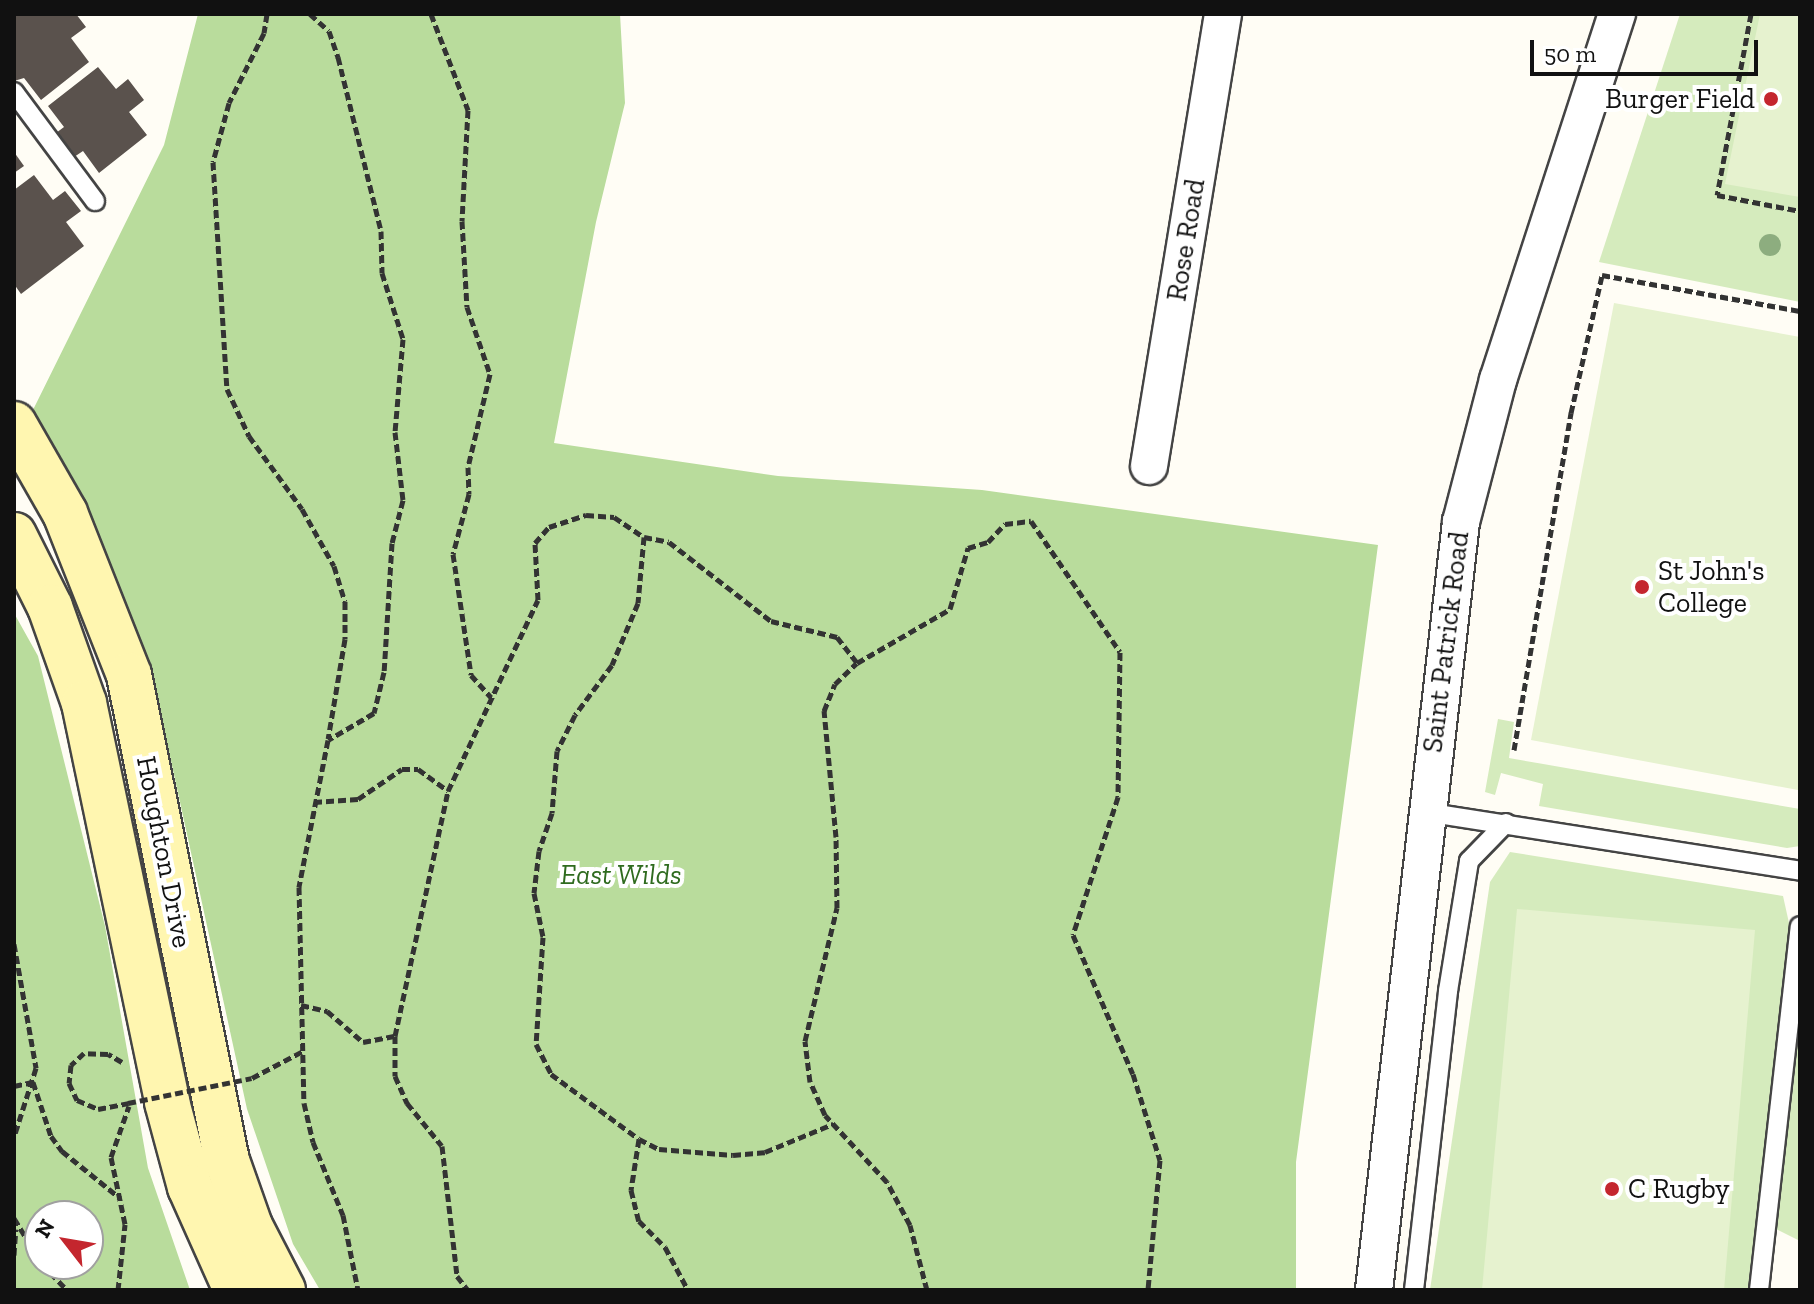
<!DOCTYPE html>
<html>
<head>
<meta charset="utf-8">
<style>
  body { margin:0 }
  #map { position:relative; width:1814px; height:1304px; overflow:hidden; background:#fffdf5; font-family:"Zilla Slab",serif }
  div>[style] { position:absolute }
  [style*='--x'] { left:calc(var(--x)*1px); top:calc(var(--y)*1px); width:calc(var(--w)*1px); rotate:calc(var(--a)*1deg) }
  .green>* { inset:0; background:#d5ebbd }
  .forest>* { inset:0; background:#b9dc9c }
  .pitch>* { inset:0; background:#e6f2cf }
  .building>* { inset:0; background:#5a524d }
  .path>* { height:5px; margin-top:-2.5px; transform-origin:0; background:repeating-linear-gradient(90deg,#333 0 8px,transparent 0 12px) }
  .roads { filter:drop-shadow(2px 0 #444) drop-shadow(-2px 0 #444) drop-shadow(0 2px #444) drop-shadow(0 -2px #444) }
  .lane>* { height:18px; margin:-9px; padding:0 9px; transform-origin:9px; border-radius:9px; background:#fff }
  .street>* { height:36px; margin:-18px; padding:0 18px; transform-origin:18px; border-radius:18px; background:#fff }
  .secondary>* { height:44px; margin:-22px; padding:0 22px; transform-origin:22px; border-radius:22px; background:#fff6b0 }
  .path-bridge>* { height:5px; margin-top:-2.5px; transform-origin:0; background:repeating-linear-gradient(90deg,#333 0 8px,transparent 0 12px) }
  .trees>* { width:22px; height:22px; margin:-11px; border-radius:50%; background:#8dad7f }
  .dots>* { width:22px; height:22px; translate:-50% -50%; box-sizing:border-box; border:4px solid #fff; border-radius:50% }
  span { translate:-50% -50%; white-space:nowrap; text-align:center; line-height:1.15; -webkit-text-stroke:8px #fff; paint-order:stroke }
  .poi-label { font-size:28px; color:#111 }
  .right { translate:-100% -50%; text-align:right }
  .left { translate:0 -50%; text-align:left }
  .street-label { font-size:28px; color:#111 }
  .park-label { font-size:28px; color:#2f6b1f; font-style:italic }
  .frame { position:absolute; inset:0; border:16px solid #111; pointer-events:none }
  .north { position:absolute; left:24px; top:1200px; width:80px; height:80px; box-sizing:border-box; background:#fff; border:2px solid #a0a0a0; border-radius:50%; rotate:301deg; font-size:22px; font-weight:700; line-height:32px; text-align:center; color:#111 }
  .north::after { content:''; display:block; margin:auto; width:28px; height:36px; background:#c4262e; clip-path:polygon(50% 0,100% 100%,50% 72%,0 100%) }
  .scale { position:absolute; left:1530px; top:40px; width:228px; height:36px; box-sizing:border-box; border:4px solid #111; border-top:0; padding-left:10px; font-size:24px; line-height:28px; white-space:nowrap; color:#111; -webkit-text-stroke:6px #fff; paint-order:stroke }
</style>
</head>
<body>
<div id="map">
  <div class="green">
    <i style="clip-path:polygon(1680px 14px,1800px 14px,1800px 302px,1599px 262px)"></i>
    <i style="clip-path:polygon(1498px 719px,1514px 722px,1509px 758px,1800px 809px,1800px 846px,1787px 848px,1539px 806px,1543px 784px,1501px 773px,1495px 795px,1485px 792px)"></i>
    <i style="clip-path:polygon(1510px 852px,1783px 896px,1791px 932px,1751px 1290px,1430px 1290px,1490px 882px)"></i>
    <i style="clip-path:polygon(1800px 1008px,1800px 1222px,1798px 1240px,1776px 1229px)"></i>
  </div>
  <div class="forest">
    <i style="clip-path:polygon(198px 14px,620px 14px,625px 103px,596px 222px,554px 443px,778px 476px,982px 490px,1378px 545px,1296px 1162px,1296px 1290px,320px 1290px,293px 1244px,247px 1109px,159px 706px,86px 519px,30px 416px,164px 145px)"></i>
    <i style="clip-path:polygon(evenodd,14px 613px,38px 656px,105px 926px,148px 1168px,190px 1290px,14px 1290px,14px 613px,40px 1216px,88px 1216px,88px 1264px,40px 1264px,40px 1216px)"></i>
  </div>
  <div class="pitch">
    <i style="clip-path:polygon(1760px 14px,1800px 14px,1800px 197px,1725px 184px)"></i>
    <i style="clip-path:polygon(1614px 303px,1800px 337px,1798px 790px,1531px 740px)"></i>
    <i style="clip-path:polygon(1517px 909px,1755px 930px,1724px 1290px,1482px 1290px)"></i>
  </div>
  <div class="building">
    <i style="clip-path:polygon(14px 14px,76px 14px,86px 27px,71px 38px,89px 62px,41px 100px,24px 78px,14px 81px)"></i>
    <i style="clip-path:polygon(98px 67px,116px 89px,128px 79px,144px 100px,129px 112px,147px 135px,99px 173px,83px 151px,74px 157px,56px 133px,64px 127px,48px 106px)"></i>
    <i style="clip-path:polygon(14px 152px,24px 166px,14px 173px)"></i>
    <i style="clip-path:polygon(34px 175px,53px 200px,65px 191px,81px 211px,66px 222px,84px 246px,21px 294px,14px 284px,14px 190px)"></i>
  </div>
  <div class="path">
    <i style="--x:267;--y:14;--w:19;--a:99"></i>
    <i style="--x:264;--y:33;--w:78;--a:116.6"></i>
    <i style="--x:229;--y:103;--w:61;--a:105.2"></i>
    <i style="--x:213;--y:162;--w:227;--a:86.5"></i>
    <i style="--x:227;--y:389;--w:52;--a:64.9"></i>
    <i style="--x:249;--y:436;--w:90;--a:54"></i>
    <i style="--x:302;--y:509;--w:65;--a:60.7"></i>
    <i style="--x:334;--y:566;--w:37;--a:73"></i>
    <i style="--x:345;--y:601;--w:38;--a:90"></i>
    <i style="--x:345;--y:639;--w:101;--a:99.6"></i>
    <i style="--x:310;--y:14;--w:25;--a:42"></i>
    <i style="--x:329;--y:31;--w:28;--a:71"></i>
    <i style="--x:338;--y:57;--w:179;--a:76.1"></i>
    <i style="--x:381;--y:231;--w:42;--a:88.6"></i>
    <i style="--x:382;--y:273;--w:69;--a:72.3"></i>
    <i style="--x:403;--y:339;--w:93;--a:94.9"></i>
    <i style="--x:395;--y:432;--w:68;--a:83.3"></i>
    <i style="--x:403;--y:500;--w:44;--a:104.3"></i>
    <i style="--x:392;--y:543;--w:129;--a:93.5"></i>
    <i style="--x:384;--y:672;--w:42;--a:103.7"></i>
    <i style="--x:374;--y:713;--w:53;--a:149.6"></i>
    <i style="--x:328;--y:740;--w:150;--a:101.2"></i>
    <i style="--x:299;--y:887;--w:216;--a:88.7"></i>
    <i style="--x:304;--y:1103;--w:40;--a:77"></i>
    <i style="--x:313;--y:1142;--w:79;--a:67.7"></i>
    <i style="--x:343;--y:1215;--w:76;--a:78.7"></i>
    <i style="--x:431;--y:14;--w:103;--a:68.9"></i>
    <i style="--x:468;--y:110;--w:111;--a:93.1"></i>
    <i style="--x:462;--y:221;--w:86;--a:86.7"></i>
    <i style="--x:467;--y:307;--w:71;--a:71.1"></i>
    <i style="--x:490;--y:374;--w:96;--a:103.3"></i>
    <i style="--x:468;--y:467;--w:27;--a:88"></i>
    <i style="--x:469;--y:494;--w:62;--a:104.9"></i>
    <i style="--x:453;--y:554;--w:122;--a:81.5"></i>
    <i style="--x:471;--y:675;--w:30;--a:48"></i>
    <i style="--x:1751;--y:14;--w:184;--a:100.6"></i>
    <i style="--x:1717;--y:195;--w:85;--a:10.9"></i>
    <i style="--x:644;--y:537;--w:25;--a:11"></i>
    <i style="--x:669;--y:542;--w:129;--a:37.8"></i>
    <i style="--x:771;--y:621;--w:68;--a:13.6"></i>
    <i style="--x:837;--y:637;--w:33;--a:52"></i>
    <i style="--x:1514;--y:750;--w:342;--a:-80.4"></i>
    <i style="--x:1571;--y:413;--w:141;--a:-77.3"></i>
    <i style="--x:1602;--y:275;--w:201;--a:10.3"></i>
    <i style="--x:314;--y:802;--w:44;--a:-3.9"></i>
    <i style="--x:358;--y:799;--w:53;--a:-34.3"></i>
    <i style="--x:402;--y:769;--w:16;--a:0"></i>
    <i style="--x:418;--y:769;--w:37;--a:36"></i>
    <i style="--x:14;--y:944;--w:126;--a:79.9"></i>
    <i style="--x:36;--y:1068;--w:72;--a:107.7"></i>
    <i style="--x:301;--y:1005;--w:27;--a:13"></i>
    <i style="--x:327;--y:1011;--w:48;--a:40.7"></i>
    <i style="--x:363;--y:1042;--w:33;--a:-11"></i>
    <i style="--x:395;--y:1036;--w:251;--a:-77.8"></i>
    <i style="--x:448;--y:791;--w:211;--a:-64.8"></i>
    <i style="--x:538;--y:600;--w:57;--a:-93"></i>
    <i style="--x:535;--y:543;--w:21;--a:-49"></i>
    <i style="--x:549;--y:527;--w:39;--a:-18"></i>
    <i style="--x:586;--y:515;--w:28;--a:4"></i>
    <i style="--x:614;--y:517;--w:36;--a:34"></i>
    <i style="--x:644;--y:537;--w:66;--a:95.2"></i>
    <i style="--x:638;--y:603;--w:67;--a:112.8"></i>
    <i style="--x:612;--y:665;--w:62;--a:126.5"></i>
    <i style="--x:575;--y:715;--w:40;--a:116.6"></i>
    <i style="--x:557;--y:751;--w:62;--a:94.6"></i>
    <i style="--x:552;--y:813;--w:40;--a:108.9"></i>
    <i style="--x:539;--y:851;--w:42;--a:96.8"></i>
    <i style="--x:534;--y:893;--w:45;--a:78.4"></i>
    <i style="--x:543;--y:937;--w:107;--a:93.7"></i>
    <i style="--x:536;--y:1044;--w:34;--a:63"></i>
    <i style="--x:551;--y:1074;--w:109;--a:36.5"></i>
    <i style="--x:639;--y:1139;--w:52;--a:98.9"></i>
    <i style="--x:631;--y:1190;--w:32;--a:76"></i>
    <i style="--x:639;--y:1221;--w:37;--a:45"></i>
    <i style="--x:665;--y:1247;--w:49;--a:61.9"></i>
    <i style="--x:395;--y:1036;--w:40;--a:90"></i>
    <i style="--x:395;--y:1076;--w:30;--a:66"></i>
    <i style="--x:407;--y:1103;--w:55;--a:50.9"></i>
    <i style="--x:442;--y:1146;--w:131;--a:83.4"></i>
    <i style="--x:457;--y:1276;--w:18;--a:52"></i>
    <i style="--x:122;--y:1062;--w:16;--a:-150"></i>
    <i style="--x:108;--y:1054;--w:24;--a:-178"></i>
    <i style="--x:84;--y:1053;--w:18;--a:137"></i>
    <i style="--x:71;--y:1065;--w:18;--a:96"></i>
    <i style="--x:69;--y:1083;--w:19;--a:65"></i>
    <i style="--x:77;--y:1100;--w:23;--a:23"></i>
    <i style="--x:98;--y:1109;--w:31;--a:-11"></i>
    <i style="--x:252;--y:1078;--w:58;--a:-27.9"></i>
    <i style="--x:14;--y:1086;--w:19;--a:-12"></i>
    <i style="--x:33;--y:1082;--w:57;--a:71.6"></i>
    <i style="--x:51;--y:1136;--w:19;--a:54"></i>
    <i style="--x:62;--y:1151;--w:75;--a:39"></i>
    <i style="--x:639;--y:1139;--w:22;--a:27"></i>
    <i style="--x:659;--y:1149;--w:74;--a:4.6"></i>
    <i style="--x:733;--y:1155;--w:32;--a:-5"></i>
    <i style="--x:765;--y:1152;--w:74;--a:-22.4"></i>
    <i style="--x:14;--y:1218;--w:50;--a:58.8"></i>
    <i style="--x:14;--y:1255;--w:26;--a:-86"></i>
    <i style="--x:42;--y:1264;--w:36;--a:46"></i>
    <i style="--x:118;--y:1290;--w:66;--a:-83.9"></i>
    <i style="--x:125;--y:1224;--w:68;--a:-101.8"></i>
    <i style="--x:111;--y:1157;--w:54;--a:-70.6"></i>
    <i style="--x:927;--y:1290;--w:67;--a:-104.7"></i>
    <i style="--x:910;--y:1225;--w:49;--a:-118.1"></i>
    <i style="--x:887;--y:1182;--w:91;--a:-132.8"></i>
    <i style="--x:825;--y:1115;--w:36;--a:-114"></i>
    <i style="--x:810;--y:1082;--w:41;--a:-97"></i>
    <i style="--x:805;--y:1041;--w:137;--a:-76.5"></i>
    <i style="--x:837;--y:908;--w:71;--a:-90.8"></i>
    <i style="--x:836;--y:837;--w:127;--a:-95.4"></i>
    <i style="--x:824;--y:711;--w:29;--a:-68"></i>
    <i style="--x:835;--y:684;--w:30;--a:-44"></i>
    <i style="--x:857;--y:663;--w:108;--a:-30.1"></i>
    <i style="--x:950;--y:609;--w:64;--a:-73.6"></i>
    <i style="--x:968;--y:548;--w:21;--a:-17"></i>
    <i style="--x:988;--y:542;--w:25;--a:-47"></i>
    <i style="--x:1005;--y:524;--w:26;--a:-7"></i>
    <i style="--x:1031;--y:521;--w:158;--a:55.8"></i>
    <i style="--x:1120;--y:652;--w:145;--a:90.8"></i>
    <i style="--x:1118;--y:797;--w:145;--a:108.1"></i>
    <i style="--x:1073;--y:935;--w:151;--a:66.7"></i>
    <i style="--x:1133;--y:1074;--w:90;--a:72.6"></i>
    <i style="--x:1160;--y:1160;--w:131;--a:95.3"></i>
  </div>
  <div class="roads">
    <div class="lane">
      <i style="--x:14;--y:92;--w:136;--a:53.4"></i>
      <i style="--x:1425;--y:812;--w:380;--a:8.9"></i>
      <i style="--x:1414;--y:1290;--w:301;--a:-83.5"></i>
      <i style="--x:1448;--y:991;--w:132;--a:-80.8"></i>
      <i style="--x:1469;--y:861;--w:53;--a:-45.8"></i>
      <i style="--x:1759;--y:1290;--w:366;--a:-83.6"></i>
    </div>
    <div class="street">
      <i style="--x:1149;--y:466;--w:458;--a:-80.7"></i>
      <i style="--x:1374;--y:1290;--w:773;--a:-83.54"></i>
      <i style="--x:1461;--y:522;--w:147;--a:-75.4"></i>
      <i style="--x:1498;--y:380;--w:385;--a:-72"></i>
    </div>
    <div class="secondary">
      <i style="--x:14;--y:424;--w:103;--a:60.2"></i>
      <i style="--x:65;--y:513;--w:174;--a:68.4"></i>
      <i style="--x:129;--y:675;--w:493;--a:78.6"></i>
      <i style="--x:226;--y:1158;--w:72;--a:70.6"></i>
      <i style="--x:250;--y:1226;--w:72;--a:62.7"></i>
      <i style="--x:14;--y:535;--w:80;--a:63.4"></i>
      <i style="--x:50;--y:607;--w:102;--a:70.5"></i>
      <i style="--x:84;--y:703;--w:408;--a:78.2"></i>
      <i style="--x:167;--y:1102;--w:88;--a:74.9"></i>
      <i style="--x:190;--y:1187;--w:113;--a:65.9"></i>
    </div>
  </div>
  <div class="path-bridge">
    <i style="--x:128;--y:1103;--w:126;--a:-11.4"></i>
  </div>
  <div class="trees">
    <i style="left:1770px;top:245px"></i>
  </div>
  <div class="dots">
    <i style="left:1771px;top:99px;background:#c4262e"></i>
    <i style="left:1642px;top:587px;background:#c4262e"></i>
    <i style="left:1612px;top:1189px;background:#c4262e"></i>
  </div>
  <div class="poi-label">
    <span class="right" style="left:1755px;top:99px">Burger Field</span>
    <span class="left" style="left:1658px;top:587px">St John's<br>College</span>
    <span class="left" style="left:1628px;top:1189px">C Rugby</span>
  </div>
  <div class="street-label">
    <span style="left:1186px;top:240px;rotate:-81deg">Rose Road</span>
    <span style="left:1446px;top:642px;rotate:-83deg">Saint Patrick Road</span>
    <span style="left:164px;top:852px;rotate:79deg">Houghton Drive</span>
  </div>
  <div class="park-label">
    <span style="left:621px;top:875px">East Wilds</span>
  </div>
  <div class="frame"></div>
  <div class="north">N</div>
  <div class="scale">50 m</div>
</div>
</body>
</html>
